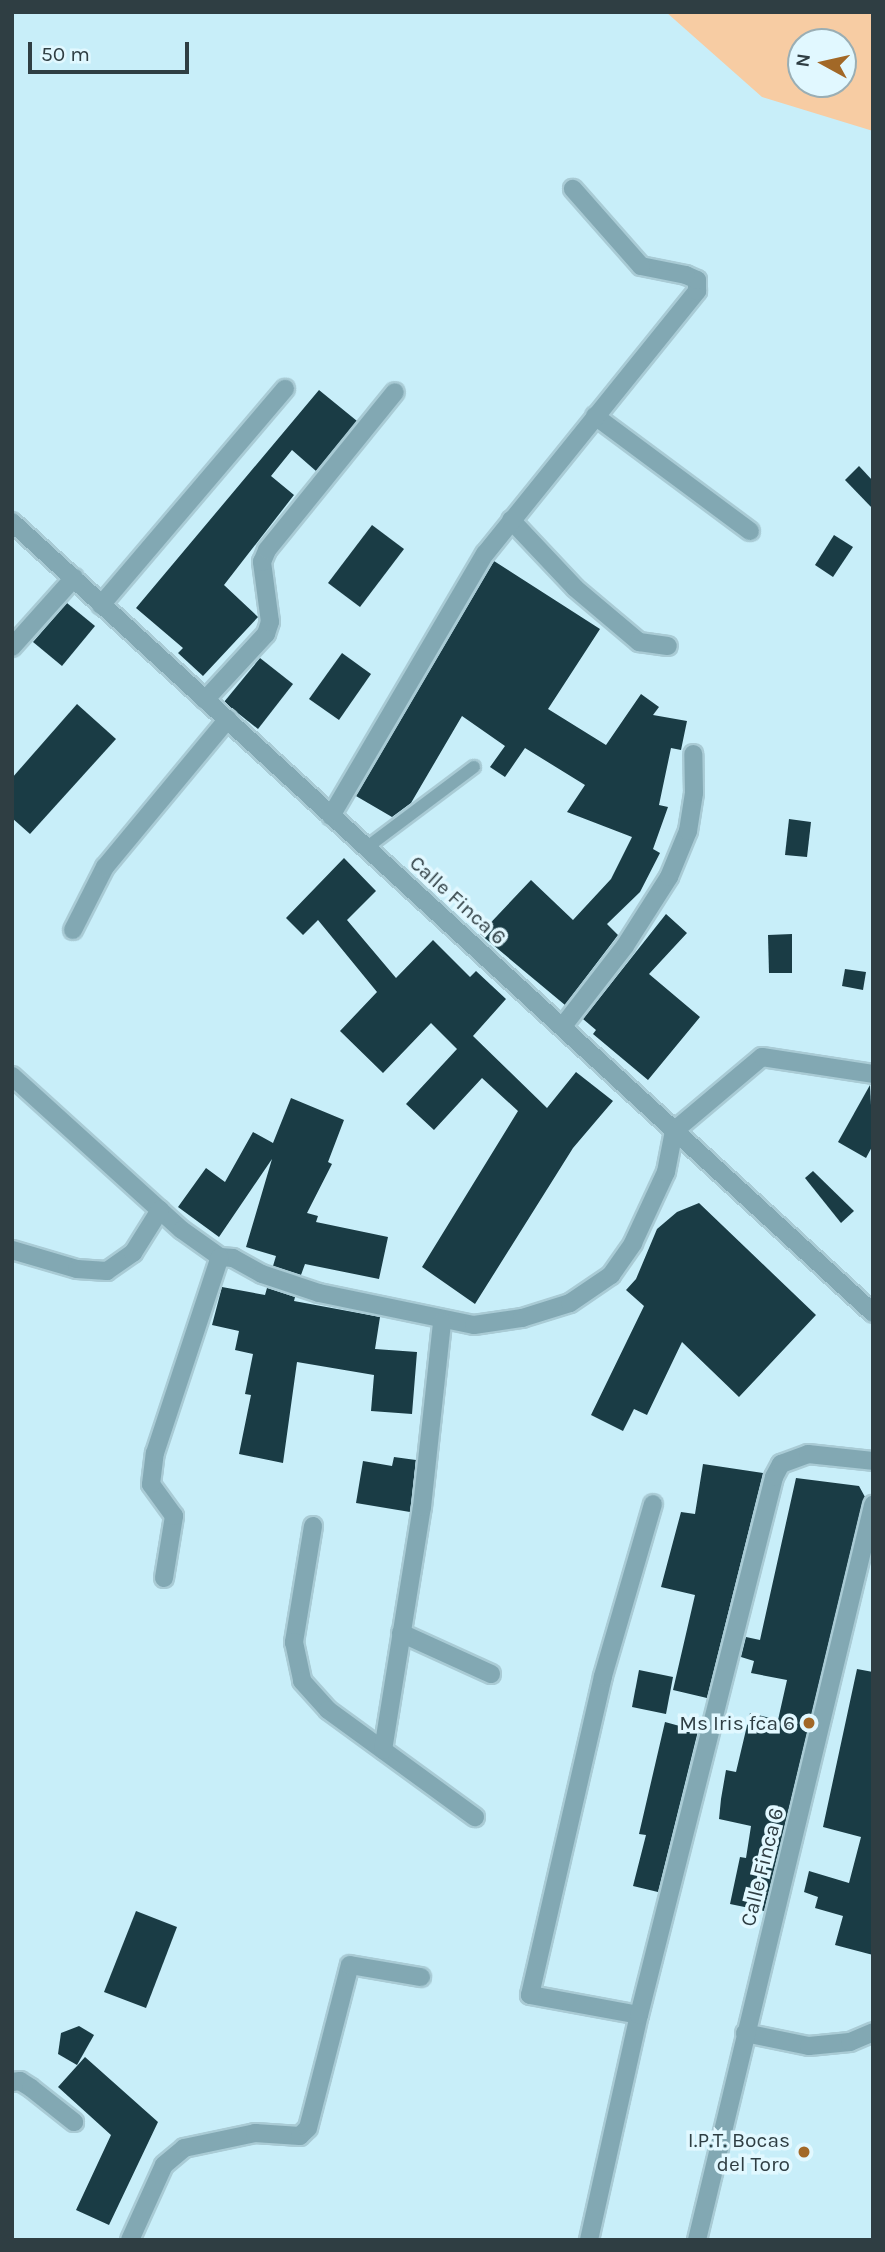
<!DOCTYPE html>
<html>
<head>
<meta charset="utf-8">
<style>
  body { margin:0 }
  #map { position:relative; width:885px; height:2252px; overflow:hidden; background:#c8eef9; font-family:Karla,sans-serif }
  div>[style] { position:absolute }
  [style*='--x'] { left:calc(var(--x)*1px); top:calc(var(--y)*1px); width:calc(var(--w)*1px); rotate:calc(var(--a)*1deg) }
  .green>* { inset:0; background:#f7cca3 }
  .building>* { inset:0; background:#1a3c45 }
  .roads { filter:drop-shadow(2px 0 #a9cbd5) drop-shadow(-2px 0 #a9cbd5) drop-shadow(0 2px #a9cbd5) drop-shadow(0 -2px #a9cbd5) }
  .service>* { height:12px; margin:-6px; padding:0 6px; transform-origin:6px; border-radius:6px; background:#82a8b3 }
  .minor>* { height:18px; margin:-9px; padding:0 9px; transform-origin:9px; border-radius:9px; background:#82a8b3 }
  .tertiary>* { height:18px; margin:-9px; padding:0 9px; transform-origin:9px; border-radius:9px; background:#82a8b3 }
  .dots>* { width:19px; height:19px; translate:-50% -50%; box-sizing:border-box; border:4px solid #e1f8ff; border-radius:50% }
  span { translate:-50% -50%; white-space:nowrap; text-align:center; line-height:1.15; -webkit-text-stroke:7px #e1f8ff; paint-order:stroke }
  .street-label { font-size:21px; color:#2f3e43 }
  .poi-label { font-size:21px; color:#2f3e43 }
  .right { translate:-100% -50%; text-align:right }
  .frame { position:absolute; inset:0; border:14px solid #2f3e43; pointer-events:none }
  .north { position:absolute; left:787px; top:28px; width:70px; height:70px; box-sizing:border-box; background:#e1f8ff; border:2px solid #9aaeb4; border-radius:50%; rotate:278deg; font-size:19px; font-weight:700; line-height:28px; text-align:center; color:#2f3e43 }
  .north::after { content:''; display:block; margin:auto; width:24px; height:32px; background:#a26827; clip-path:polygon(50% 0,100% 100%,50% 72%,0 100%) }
  .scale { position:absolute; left:28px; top:42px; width:161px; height:32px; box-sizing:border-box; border:4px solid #2f3e43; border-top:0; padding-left:9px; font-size:21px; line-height:24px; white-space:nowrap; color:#2f3e43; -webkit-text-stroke:5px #e1f8ff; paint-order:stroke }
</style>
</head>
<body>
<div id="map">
  <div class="green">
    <i style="clip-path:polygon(evenodd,666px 12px,873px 12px,873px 131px,762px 97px,666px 12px,801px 42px,843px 42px,843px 84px,801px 84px,801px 42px)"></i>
  </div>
  <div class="building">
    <i style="clip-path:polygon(319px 390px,357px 421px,316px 471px,292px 450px,271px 476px,294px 495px,224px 585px,258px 617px,203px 676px,178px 653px,183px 648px,136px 608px)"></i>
    <i style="clip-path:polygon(859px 466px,873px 481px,873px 509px,845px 480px)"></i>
    <i style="clip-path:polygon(372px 525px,404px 549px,360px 607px,328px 583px)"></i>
    <i style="clip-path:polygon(834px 535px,853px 547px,833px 577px,815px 565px)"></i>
    <i style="clip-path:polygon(494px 561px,600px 629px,548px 709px,606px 745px,641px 694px,659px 707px,653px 715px,687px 721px,681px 750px,671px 748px,659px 805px,668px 807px,653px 849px,660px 853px,640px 892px,607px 924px,618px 935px,565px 1005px,480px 934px,531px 880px,573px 920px,611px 879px,632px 837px,567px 812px,585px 785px,525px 748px,505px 777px,490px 767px,505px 746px,462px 716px,411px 803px,392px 817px,356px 796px)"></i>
    <i style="clip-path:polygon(67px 603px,95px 626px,62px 666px,33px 642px)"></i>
    <i style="clip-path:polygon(342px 653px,371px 674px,339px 720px,309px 699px)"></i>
    <i style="clip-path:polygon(260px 658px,293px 684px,258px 729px,224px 702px)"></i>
    <i style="clip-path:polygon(77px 704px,116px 739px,30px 834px,12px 818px,12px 778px)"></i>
    <i style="clip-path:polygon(789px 819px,811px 822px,807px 857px,785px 855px)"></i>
    <i style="clip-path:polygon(344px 858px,376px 891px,347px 920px,396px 978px,433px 940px,470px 977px,476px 971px,506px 999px,473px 1036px,547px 1108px,576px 1072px,613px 1101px,573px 1148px,475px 1304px,422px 1267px,518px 1111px,482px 1078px,434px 1130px,406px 1104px,457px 1049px,431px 1023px,383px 1073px,340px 1031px,377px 992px,318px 920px,303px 935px,286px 918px)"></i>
    <i style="clip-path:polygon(666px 914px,687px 933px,649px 974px,700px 1017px,648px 1080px,593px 1034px,596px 1030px,583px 1019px)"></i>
    <i style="clip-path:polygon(792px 934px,792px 973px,769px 973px,768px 935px)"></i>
    <i style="clip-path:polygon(845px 969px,866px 972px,863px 990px,842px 986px)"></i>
    <i style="clip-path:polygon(870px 1085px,873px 1145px,866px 1158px,838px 1142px)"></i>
    <i style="clip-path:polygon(291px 1098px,344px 1120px,328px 1162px,332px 1164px,307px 1213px,318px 1216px,316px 1222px,388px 1237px,379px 1279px,305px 1264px,301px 1275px,273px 1266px,276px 1256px,246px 1247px,272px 1159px,219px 1237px,178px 1207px,206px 1168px,225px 1182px,253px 1132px,273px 1143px)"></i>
    <i style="clip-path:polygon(813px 1171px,854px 1211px,841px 1223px,805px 1178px)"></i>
    <i style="clip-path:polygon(699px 1203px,816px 1315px,739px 1397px,682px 1342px,647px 1415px,634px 1409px,623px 1431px,591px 1415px,644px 1306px,626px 1290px,636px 1279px,657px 1229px,677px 1212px)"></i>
    <i style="clip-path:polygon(222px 1287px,265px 1295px,267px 1288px,295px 1297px,294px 1301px,380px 1317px,375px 1349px,417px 1352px,412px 1414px,371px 1411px,374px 1375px,297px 1362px,283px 1463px,239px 1454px,251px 1395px,245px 1394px,253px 1354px,235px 1350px,239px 1331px,212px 1325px)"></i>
    <i style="clip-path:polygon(394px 1457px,416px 1460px,410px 1512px,356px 1503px,363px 1461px,392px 1466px)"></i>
    <i style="clip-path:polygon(703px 1464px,763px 1473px,707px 1698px,673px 1690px,695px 1595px,661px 1587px,681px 1512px,695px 1514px)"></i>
    <i style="clip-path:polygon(796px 1478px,859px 1486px,865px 1497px,764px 1911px,730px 1904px,740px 1857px,746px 1858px,751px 1826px,719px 1819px,721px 1799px,726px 1770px,736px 1772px,750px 1713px,778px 1720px,787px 1680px,751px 1673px,754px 1661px,741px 1657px,746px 1637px,760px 1640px)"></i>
    <i style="clip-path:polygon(857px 1669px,873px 1672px,873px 1955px,835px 1945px,843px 1916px,815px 1908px,818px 1897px,804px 1892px,809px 1871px,849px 1883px,861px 1837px,823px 1827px)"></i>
    <i style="clip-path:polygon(639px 1670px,673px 1677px,666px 1714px,632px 1707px)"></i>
    <i style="clip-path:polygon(665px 1722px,698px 1731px,658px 1892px,633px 1886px,646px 1835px,639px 1834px)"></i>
    <i style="clip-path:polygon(136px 1911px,177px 1927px,146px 2008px,104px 1992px)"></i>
    <i style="clip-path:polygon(79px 2026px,94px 2035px,77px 2065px,58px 2054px,61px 2033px)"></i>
    <i style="clip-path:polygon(85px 2057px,158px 2122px,109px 2225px,76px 2210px,111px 2135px,58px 2087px)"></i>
  </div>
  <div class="roads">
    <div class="service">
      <i style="--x:366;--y:848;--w:135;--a:-36.9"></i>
    </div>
    <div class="minor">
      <i style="--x:595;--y:416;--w:193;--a:36.6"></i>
      <i style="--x:511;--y:520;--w:93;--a:46.7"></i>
      <i style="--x:575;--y:588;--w:84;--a:40.2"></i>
      <i style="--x:639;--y:642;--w:29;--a:8"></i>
      <i style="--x:101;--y:605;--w:284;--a:-49.6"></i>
      <i style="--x:12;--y:647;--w:93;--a:-48.1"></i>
      <i style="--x:205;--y:700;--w:90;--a:-47.3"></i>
      <i style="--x:266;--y:634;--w:13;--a:-72"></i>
      <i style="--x:270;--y:622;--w:61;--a:-97.6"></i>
      <i style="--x:262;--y:562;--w:13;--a:-67"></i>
      <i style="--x:267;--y:550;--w:203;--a:-51"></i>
      <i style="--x:331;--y:816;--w:304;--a:-59.6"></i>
      <i style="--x:485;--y:554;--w:338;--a:-51.1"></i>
      <i style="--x:697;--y:291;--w:11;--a:-90"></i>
      <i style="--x:697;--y:280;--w:12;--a:-156"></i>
      <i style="--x:686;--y:275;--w:46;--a:-168.7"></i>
      <i style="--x:641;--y:266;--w:103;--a:-131.4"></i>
      <i style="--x:73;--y:930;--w:71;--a:-63.1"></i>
      <i style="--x:105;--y:867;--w:192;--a:-50.3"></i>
      <i style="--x:563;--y:1026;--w:101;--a:-52.2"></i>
      <i style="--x:625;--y:946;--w:82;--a:-57.5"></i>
      <i style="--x:669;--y:877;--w:50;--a:-67.6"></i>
      <i style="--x:688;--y:831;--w:38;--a:-81"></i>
      <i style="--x:694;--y:793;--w:39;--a:-91"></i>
      <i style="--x:12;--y:1076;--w:229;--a:42.2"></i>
      <i style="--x:182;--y:1230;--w:47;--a:35.4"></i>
      <i style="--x:220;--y:1257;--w:13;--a:4"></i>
      <i style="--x:233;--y:1258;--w:33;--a:29"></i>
      <i style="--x:262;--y:1274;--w:60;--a:18.4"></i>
      <i style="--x:319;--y:1293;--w:158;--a:11.7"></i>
      <i style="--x:474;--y:1325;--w:49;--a:-8.3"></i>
      <i style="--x:522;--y:1318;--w:50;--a:-17.4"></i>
      <i style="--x:570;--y:1303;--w:50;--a:-34.3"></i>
      <i style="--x:611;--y:1275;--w:39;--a:-55"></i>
      <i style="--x:633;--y:1243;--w:78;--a:-65.1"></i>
      <i style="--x:666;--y:1172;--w:42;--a:-79"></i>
      <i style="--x:674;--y:1131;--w:115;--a:-40.1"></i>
      <i style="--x:762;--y:1057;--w:112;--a:8.7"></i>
      <i style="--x:12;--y:1250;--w:68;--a:16.3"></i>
      <i style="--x:77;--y:1269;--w:30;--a:4"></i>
      <i style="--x:107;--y:1271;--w:32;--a:-35"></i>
      <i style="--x:133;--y:1253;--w:51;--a:-57.9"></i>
      <i style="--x:313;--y:1526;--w:118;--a:99.3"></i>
      <i style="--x:294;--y:1642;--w:40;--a:78"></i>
      <i style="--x:302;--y:1681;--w:39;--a:48"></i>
      <i style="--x:328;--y:1710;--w:182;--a:36.1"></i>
      <i style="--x:164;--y:1578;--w:63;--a:-80.8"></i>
      <i style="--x:174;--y:1516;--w:39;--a:-126"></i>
      <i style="--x:151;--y:1484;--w:31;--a:-83"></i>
      <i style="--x:155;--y:1453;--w:206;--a:-71.7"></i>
      <i style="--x:401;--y:1633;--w:99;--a:24.5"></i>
      <i style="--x:383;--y:1750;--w:246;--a:-80.9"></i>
      <i style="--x:422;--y:1507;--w:186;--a:-83.8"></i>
      <i style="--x:639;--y:2015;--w:111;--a:-169.6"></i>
      <i style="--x:530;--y:1995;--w:327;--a:-77.1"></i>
      <i style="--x:603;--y:1676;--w:179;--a:-73.8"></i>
      <i style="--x:745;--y:2033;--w:65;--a:11.5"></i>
      <i style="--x:809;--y:2046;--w:41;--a:-5.6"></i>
      <i style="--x:850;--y:2042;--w:25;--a:-23"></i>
      <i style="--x:12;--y:2082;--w:8;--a:-7"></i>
      <i style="--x:20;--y:2081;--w:13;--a:32"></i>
      <i style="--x:31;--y:2088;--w:55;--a:38.3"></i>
      <i style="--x:130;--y:2240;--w:82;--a:-65.6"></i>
      <i style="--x:164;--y:2165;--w:26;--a:-40"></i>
      <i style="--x:184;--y:2148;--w:73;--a:-11.9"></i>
      <i style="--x:255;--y:2133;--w:45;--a:3.8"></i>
      <i style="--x:300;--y:2136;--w:11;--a:-45"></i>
      <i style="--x:308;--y:2128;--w:168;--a:-75.6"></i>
      <i style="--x:350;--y:1965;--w:72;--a:9.6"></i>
      <i style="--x:589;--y:2240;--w:230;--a:-77.5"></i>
      <i style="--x:639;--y:2015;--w:555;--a:-75.91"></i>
      <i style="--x:774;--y:1477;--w:15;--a:-62"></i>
      <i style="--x:781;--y:1464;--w:29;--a:-20"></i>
      <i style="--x:808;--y:1454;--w:65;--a:6.1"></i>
      <i style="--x:697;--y:2240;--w:756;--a:-76.53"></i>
    </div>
    <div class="tertiary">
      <i style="--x:12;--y:522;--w:1169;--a:42.57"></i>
    </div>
  </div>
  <div class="dots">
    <i style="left:809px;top:1723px;background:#a26827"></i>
    <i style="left:804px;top:2152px;background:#a26827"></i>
  </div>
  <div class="street-label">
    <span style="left:458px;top:900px;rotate:42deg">Calle Finca 6</span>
    <span style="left:762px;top:1867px;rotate:-76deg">Calle Finca 6</span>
  </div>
  <div class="poi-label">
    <span class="right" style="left:795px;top:1723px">Ms Iris fca 6</span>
    <span class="right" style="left:790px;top:2152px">I.P.T. Bocas<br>del Toro</span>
  </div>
  <div class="frame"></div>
  <div class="north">N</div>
  <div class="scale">50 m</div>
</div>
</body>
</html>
